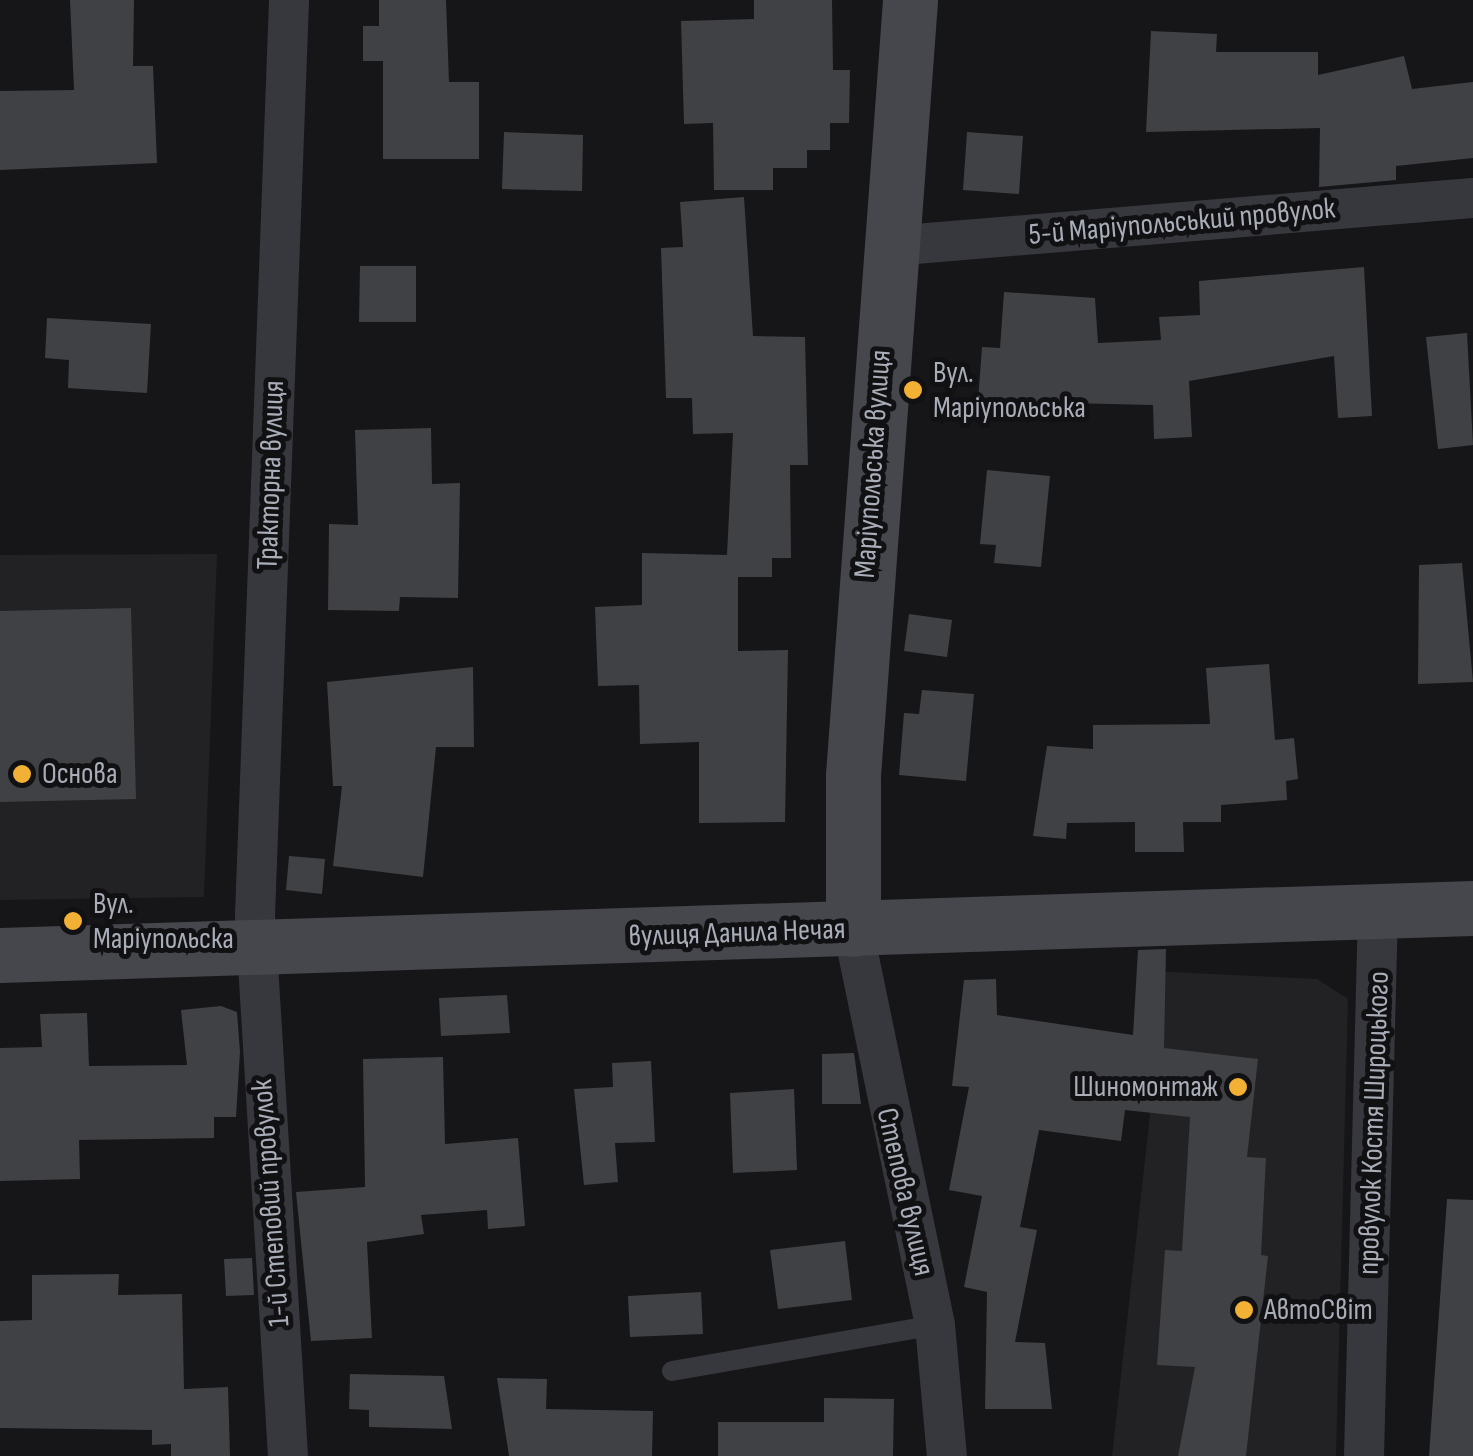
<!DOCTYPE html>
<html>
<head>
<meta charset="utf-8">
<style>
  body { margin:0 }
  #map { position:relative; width:1473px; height:1456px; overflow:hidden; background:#161618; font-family:"Sofia Sans Condensed",sans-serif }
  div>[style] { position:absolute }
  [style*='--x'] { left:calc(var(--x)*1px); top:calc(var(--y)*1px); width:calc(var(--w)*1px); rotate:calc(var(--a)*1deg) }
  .built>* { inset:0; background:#222225 }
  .building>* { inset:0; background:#404145 }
  .lane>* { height:20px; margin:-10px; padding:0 10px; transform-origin:10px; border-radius:10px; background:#37383d }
  .street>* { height:40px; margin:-20px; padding:0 20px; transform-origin:20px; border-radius:20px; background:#37383d }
  .secondary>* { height:55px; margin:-27.5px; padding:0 27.5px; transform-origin:27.5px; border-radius:27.5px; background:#45474d }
  .dots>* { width:28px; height:28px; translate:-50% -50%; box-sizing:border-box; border:5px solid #111113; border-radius:50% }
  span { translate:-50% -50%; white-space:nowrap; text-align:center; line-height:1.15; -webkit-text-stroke:10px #111113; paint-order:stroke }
  .street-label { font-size:30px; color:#a8adb8 }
  .poi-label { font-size:30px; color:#a8adb8 }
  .left { translate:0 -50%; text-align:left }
  .right { translate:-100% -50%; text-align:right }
</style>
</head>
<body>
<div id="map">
  <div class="built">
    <i style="clip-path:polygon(217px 554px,204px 897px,0 900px,0 555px)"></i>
    <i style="clip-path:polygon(1148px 971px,1317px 979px,1348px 999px,1336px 1456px,1112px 1456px,1150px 1115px)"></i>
  </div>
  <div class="building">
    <i style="clip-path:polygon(70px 0,134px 0,133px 66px,153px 66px,157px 163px,0 170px,0 91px,74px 90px)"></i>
    <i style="clip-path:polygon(379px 0,446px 0,449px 82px,479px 82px,479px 159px,383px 159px,383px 61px,363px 61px,363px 26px,379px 26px)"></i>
    <i style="clip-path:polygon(754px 0,832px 0,833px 70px,850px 70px,849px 123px,830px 123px,830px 150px,807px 150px,807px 168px,773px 168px,773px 190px,714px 190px,713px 123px,684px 124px,681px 21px,754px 19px)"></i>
    <i style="clip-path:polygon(1151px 31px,1217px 34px,1216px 52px,1318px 52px,1318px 75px,1404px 56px,1412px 89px,1473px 82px,1473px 158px,1396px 166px,1396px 180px,1319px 187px,1320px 128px,1146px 132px)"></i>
    <i style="clip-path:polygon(504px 132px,583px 135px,582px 191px,502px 189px)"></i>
    <i style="clip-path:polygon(967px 132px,1023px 136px,1019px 194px,963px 190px)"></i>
    <i style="clip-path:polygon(744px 197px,753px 336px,805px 337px,808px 465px,790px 465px,791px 558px,772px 558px,772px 577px,738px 577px,738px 651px,788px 650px,785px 822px,699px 823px,699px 742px,640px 744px,639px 685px,598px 686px,595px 607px,642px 605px,642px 553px,727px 555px,733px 433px,693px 434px,692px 398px,666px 398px,661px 248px,683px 247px,680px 202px)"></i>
    <i style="clip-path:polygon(360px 266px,416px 266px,416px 322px,359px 322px)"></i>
    <i style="clip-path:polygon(1364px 267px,1372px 416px,1338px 418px,1334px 356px,1189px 381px,1192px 437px,1154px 439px,1153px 405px,978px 401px,982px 347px,1000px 348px,1004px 292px,1095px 298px,1098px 343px,1161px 340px,1159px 317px,1200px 315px,1199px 281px)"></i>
    <i style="clip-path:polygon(47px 318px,151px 324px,147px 393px,68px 388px,69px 360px,45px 358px)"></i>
    <i style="clip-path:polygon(1467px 333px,1473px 445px,1438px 449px,1426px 337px)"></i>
    <i style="clip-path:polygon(431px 428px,432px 484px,460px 483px,458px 598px,400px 597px,399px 611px,328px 610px,329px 524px,358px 525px,355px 430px)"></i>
    <i style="clip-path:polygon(987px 470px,1050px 476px,1041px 567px,994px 563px,996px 545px,980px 544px)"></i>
    <i style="clip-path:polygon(1462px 563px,1473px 682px,1418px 684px,1419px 565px)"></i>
    <i style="clip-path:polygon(131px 608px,136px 799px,0 802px,0 611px)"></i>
    <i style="clip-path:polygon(909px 614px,952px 620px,947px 657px,904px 651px)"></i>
    <i style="clip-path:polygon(1269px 664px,1275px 740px,1294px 738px,1298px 779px,1286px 781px,1287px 800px,1221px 805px,1221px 822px,1183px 822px,1184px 852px,1135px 852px,1135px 822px,1067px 823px,1066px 839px,1033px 836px,1047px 746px,1093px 749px,1093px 725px,1210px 724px,1206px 668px)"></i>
    <i style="clip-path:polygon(473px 667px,474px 747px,436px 747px,423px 877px,333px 866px,342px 786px,333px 786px,327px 682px)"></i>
    <i style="clip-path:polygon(922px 690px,974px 694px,966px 781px,899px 775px,904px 713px,919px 714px)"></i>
    <i style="clip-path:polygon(289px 856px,325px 859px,322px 894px,286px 890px)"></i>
    <i style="clip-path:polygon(1166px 949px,1164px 1048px,1258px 1059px,1247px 1157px,1266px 1158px,1261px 1255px,1268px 1256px,1246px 1456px,1178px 1456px,1195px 1367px,1157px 1365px,1165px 1250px,1182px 1251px,1190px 1117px,1125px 1110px,1121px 1141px,1039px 1130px,1020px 1227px,1037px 1230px,1015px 1342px,1045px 1343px,1052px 1409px,985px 1409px,987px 1292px,964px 1287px,982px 1196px,949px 1190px,969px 1087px,952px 1086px,964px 980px,996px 979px,997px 1015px,1133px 1035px,1138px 950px)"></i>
    <i style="clip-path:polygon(507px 995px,510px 1033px,441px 1036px,439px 998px)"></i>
    <i style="clip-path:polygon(221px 1006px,237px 1012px,240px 1052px,236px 1117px,214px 1117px,214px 1138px,79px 1140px,80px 1179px,0 1181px,0 1048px,42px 1047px,40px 1014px,87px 1013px,89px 1066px,187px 1065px,181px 1010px)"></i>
    <i style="clip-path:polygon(854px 1053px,861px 1104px,822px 1104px,822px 1054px)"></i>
    <i style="clip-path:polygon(443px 1057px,445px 1144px,518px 1138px,525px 1226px,488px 1229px,487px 1210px,421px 1215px,424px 1234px,367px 1242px,372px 1338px,311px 1341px,296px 1192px,365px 1187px,363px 1059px)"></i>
    <i style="clip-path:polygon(651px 1061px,655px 1142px,615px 1143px,618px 1182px,584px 1185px,574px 1089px,613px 1087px,612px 1063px)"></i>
    <i style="clip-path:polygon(794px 1089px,797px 1170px,733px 1173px,730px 1093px)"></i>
    <i style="clip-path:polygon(1447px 1199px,1473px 1200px,1473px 1456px,1429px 1456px)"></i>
    <i style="clip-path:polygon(845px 1241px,852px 1300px,778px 1309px,770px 1250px)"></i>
    <i style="clip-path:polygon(252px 1258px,254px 1295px,226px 1296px,224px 1259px)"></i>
    <i style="clip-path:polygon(119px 1274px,118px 1295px,182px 1294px,184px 1389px,228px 1387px,230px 1456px,171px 1456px,171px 1444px,152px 1445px,152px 1430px,0 1428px,0 1321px,32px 1320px,32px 1275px)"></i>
    <i style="clip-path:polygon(701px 1292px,703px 1334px,630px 1337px,628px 1296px)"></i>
    <i style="clip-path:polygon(350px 1374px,444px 1376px,452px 1429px,369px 1427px,369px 1410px,349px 1409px)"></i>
    <i style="clip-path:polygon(497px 1378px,547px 1379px,546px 1409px,653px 1411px,652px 1456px,509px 1456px)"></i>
    <i style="clip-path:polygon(824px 1398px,894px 1399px,893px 1456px,718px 1456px,718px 1422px,824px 1422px)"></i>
  </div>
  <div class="lane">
    <i style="--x:672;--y:1371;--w:267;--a:-9.9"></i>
  </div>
  <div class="street">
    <i style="--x:891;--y:246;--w:584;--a:-4.71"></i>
    <i style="--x:853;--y:929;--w:404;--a:78.3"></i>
    <i style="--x:935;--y:1325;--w:132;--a:84.8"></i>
    <i style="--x:288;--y:1456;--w:542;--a:-93.49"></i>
    <i style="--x:255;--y:915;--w:916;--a:-87.87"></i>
    <i style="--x:1364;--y:1456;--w:546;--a:-88.53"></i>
  </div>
  <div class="secondary">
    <i style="--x:853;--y:929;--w:154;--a:-90"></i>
    <i style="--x:853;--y:775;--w:777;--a:-85.79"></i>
    <i style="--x:0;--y:955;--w:1474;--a:-1.83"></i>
  </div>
  <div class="dots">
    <i style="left:913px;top:390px;background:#f2b134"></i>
    <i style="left:22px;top:774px;background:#f2b134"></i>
    <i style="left:73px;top:921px;background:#f2b134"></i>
    <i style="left:1238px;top:1087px;background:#f2b134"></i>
    <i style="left:1244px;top:1310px;background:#f2b134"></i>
  </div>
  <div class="street-label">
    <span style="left:1182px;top:222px;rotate:-5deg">5-й Маріупольський провулок</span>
    <span style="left:873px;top:464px;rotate:-86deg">Маріупольська вулиця</span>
    <span style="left:271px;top:475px;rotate:-88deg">Тракторна вулиця</span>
    <span style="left:737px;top:933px;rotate:-2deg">вулиця Данила Нечая</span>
    <span style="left:1374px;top:1123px;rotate:-88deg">провулок Костя Широцького</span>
    <span style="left:905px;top:1192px;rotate:77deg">Степова вулиця</span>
    <span style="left:271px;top:1203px;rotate:-94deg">1-й Степовий провулок</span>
  </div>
  <div class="poi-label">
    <span class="left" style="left:933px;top:390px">Вул.<br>Маріупольська</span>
    <span class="left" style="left:42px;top:774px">Основа</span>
    <span class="left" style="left:93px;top:921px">Вул.<br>Маріупольска</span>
    <span class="right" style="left:1218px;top:1087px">Шиномонтаж</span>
    <span class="left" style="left:1264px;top:1310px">АвтоСвіт</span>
  </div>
</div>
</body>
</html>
